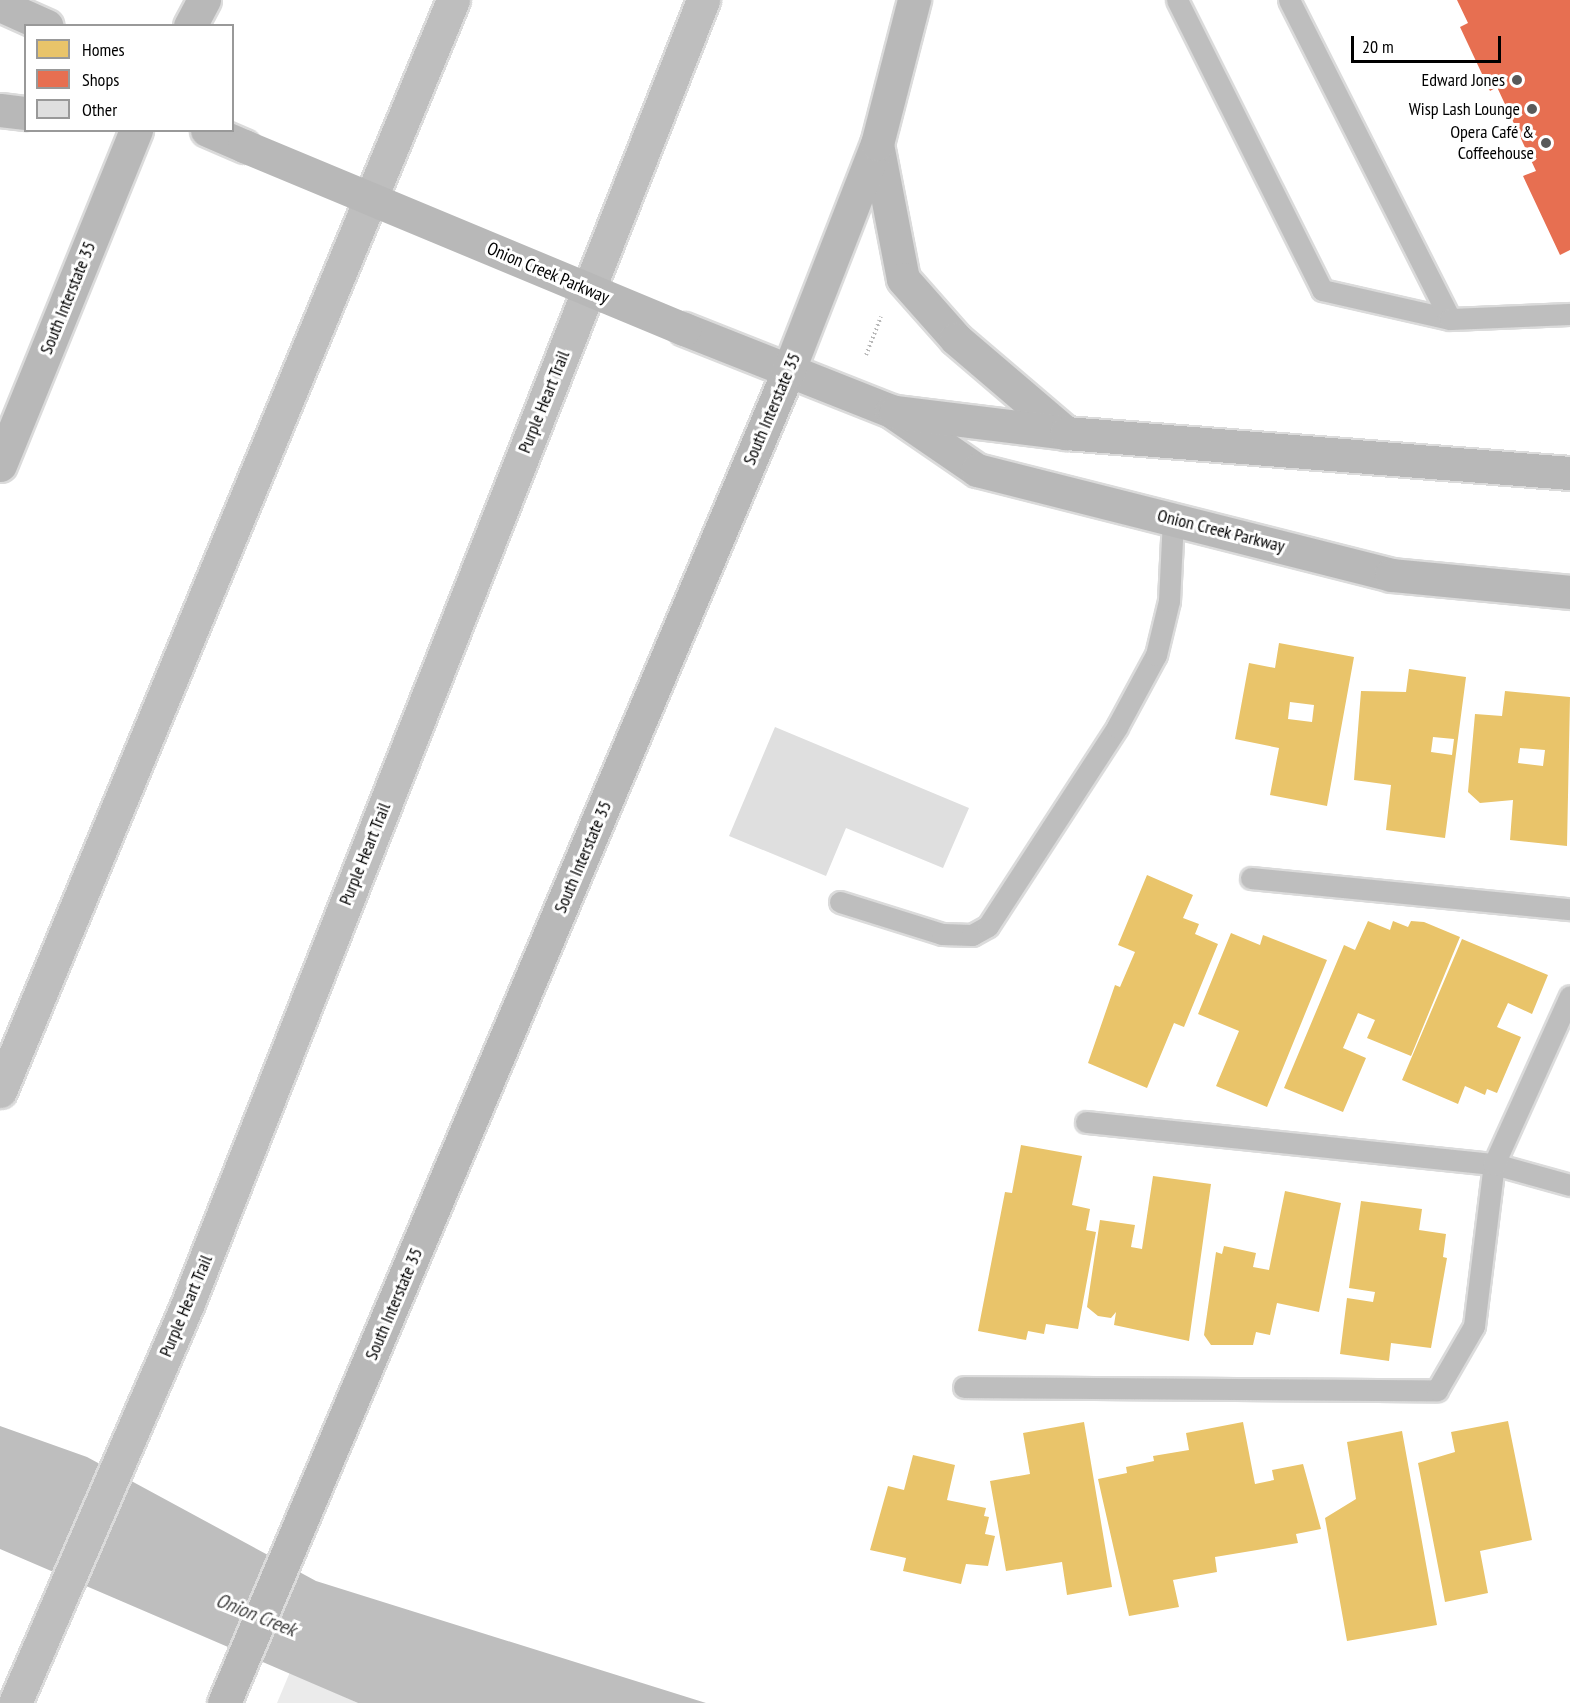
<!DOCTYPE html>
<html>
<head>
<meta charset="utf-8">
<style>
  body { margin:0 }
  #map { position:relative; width:1570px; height:1703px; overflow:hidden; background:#fff; font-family:"PT Sans Narrow",sans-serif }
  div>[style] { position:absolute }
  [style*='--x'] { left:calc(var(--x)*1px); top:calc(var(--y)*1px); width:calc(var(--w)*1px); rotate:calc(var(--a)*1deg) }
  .green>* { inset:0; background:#ebebeb }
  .water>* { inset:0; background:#bebebe }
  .homes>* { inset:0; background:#e9c46a }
  .shops>* { inset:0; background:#e76f51 }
  .building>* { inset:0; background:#dfdfdf }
  .path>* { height:4px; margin-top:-2px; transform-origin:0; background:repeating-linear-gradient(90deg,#b9b9b9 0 1.5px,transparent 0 4.5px) }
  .roads { filter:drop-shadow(2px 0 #dbdbdb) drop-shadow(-2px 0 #dbdbdb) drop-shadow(0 2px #dbdbdb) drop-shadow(0 -2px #dbdbdb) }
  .lane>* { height:21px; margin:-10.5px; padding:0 10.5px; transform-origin:10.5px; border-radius:10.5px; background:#bebebe }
  .secondary>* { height:33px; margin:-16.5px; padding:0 16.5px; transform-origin:16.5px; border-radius:16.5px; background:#b8b8b8 }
  .highway>* { height:33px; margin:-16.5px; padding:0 16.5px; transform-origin:16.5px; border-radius:16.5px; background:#bebebe }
  .secondary-bridge>* { height:33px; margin:-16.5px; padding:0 16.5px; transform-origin:16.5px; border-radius:16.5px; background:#b8b8b8 }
  .dots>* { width:16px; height:16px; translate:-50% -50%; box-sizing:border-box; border:3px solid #fff; border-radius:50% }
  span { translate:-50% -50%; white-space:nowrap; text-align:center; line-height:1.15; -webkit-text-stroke:6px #fff; paint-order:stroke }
  .poi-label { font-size:18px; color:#000 }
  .right { translate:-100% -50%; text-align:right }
  .street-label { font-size:18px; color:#000 }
  .water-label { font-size:20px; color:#434343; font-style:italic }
  .legend { position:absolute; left:24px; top:24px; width:210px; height:108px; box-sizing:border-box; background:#fff; border:2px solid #999; margin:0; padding:8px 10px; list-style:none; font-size:18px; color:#000 }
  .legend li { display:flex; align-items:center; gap:12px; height:30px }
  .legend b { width:30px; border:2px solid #999 }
  .scale { position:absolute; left:1351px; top:36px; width:150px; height:27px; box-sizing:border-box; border:3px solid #000; border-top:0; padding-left:8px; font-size:18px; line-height:21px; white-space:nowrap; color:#000; -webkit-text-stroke:4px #fff; paint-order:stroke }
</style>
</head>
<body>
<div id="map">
  <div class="green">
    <i style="clip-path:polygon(290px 1672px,358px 1703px,277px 1703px)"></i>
  </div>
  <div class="water">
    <i style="clip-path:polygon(0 1426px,87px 1457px,316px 1581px,706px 1703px,358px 1703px,0 1549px)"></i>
  </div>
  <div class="homes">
    <i style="clip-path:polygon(evenodd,1279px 643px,1354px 657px,1327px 806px,1270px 795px,1279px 748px,1235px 739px,1249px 663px,1275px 668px,1279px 643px,1290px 702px,1314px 705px,1312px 722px,1288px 719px,1290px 702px)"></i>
    <i style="clip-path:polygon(evenodd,1409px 669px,1466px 677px,1445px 838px,1386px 830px,1391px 785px,1354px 780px,1361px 691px,1406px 692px,1409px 669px,1433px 737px,1454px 739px,1452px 755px,1431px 752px,1433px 737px)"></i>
    <i style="clip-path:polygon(evenodd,1505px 691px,1570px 697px,1567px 846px,1510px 840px,1513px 800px,1480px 803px,1468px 792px,1475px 714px,1502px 716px,1505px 691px,1520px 748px,1545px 750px,1543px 766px,1518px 763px,1520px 748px)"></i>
    <i style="clip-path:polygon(1147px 875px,1193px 895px,1183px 918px,1199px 924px,1195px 934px,1218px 944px,1184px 1027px,1174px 1023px,1147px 1088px,1088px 1063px,1115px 985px,1120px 987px,1135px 952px,1118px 945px)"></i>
    <i style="clip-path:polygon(1368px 921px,1390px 930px,1393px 921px,1408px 927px,1411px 921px,1424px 922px,1460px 937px,1411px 1056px,1367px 1038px,1375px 1020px,1358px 1013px,1343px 1048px,1366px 1058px,1343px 1112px,1284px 1088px,1344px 945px,1355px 950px)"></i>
    <i style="clip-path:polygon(1231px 933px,1260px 945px,1263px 935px,1327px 960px,1267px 1107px,1216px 1086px,1239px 1031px,1198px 1014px)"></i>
    <i style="clip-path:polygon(1462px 939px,1548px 975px,1532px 1014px,1508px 1003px,1497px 1027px,1521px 1037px,1497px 1093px,1487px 1089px,1485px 1095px,1465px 1086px,1458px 1104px,1402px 1080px)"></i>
    <i style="clip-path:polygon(1021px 1145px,1082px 1156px,1072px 1205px,1090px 1209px,1086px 1230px,1096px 1232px,1078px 1329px,1046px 1324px,1044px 1334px,1028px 1331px,1026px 1340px,978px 1331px,1005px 1192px,1012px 1193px)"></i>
    <i style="clip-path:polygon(1153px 1176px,1211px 1184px,1189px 1341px,1114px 1325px,1116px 1312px,1111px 1318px,1098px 1316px,1087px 1307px,1100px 1220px,1135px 1225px,1131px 1247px,1142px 1249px)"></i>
    <i style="clip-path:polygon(1285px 1191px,1341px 1203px,1319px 1312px,1277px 1303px,1270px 1335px,1256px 1332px,1253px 1345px,1211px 1345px,1204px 1335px,1216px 1252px,1222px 1254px,1224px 1246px,1256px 1253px,1253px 1267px,1269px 1270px)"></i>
    <i style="clip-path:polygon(1361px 1201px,1422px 1209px,1419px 1230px,1446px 1234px,1443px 1257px,1447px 1258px,1431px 1348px,1391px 1343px,1389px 1361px,1340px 1354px,1347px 1298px,1373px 1302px,1375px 1292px,1349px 1288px)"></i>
    <i style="clip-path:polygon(1508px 1421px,1532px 1540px,1480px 1551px,1488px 1593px,1445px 1602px,1418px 1463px,1455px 1452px,1451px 1432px)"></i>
    <i style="clip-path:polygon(1084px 1422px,1112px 1587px,1067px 1595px,1062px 1562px,1006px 1571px,990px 1481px,1030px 1474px,1023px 1433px)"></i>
    <i style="clip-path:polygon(1243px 1422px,1255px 1484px,1274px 1480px,1272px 1470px,1303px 1464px,1321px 1529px,1296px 1534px,1298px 1543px,1215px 1557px,1217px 1572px,1173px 1580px,1179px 1607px,1129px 1616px,1098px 1479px,1127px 1473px,1126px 1467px,1154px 1461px,1153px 1456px,1189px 1450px,1186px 1433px)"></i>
    <i style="clip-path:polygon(1402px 1431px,1437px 1625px,1347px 1641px,1325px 1518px,1356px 1499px,1347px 1442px)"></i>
    <i style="clip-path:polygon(913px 1455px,955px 1465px,947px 1500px,986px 1508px,984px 1516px,989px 1517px,985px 1534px,995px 1536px,988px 1566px,966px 1564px,961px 1584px,903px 1571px,906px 1558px,870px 1550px,888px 1486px,904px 1490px)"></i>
  </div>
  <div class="shops">
    <i style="clip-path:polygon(1457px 0,1570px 0,1570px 250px,1560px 255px,1523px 176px,1536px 171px,1497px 87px,1490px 91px,1460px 27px,1468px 23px)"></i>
  </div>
  <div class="building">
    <i style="clip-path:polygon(775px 727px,969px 808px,943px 868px,846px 828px,826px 876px,729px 836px)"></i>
  </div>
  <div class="path">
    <i style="--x:866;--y:355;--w:41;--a:-68.5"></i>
  </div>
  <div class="roads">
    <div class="lane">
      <i style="--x:1177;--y:0;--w:324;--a:63.4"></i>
      <i style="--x:1322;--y:290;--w:131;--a:12.8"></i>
      <i style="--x:1289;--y:0;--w:357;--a:63.2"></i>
      <i style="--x:1450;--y:319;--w:120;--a:-2.4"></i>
      <i style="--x:1251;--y:878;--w:321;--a:5.6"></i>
      <i style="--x:840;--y:902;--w:107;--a:17.4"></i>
      <i style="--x:942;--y:934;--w:30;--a:2"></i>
      <i style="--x:972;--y:935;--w:18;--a:-29"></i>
      <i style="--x:988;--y:926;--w:237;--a:-57"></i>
      <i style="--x:1117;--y:727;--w:82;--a:-61.6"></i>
      <i style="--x:1156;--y:655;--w:56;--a:-76.5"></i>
      <i style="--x:1169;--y:601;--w:82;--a:-87.2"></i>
      <i style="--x:1086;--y:1122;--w:410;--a:5.9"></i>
      <i style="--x:1494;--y:1164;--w:79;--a:15.4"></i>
      <i style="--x:964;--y:1387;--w:473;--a:0.4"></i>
      <i style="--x:1437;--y:1390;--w:74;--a:-60"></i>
      <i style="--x:1474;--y:1326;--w:163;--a:-83"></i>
      <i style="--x:1494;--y:1164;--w:184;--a:-65.7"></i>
    </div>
    <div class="secondary">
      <i style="--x:0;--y:5;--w:51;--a:24.1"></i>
      <i style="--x:190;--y:26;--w:30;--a:-62"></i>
      <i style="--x:0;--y:110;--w:26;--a:7"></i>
      <i style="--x:207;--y:130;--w:40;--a:23.4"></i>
      <i style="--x:877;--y:144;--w:137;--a:79.1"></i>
      <i style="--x:903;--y:279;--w:80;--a:48.5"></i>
      <i style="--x:956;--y:339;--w:145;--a:40.5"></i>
      <i style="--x:684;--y:329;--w:223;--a:21.6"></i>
      <i style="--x:891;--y:411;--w:104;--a:34.5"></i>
      <i style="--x:977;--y:470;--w:427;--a:14.2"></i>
      <i style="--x:1391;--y:575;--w:180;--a:5.4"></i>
      <i style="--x:895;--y:412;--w:172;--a:7"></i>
      <i style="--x:1066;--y:433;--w:506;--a:4.54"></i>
      <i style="--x:0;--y:465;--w:362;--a:-67.9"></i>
      <i style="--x:224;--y:1703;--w:1446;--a:-67.04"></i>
      <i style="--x:788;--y:372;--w:245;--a:-68.7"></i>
      <i style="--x:877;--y:144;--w:149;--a:-75.6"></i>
    </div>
    <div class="highway">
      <i style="--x:0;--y:1091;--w:1181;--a:-67.45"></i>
      <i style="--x:15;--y:1703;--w:436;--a:-66.6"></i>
      <i style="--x:188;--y:1303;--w:1401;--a:-68.43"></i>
    </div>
  </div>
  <div class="secondary-bridge">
    <i style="--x:244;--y:146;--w:477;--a:22.6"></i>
  </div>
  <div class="dots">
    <i style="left:1517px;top:80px;background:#595959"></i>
    <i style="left:1532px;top:109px;background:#595959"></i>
    <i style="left:1546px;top:143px;background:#595959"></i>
  </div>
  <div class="poi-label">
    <span class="right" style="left:1505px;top:80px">Edward Jones</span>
    <span class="right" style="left:1520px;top:109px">Wisp Lash Lounge</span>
    <span class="right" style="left:1534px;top:143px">Opera Café &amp;<br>Coffeehouse</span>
  </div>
  <div class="street-label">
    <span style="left:548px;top:273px;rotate:23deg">Onion Creek Parkway</span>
    <span style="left:68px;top:298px;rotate:-68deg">South Interstate 35</span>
    <span style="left:544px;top:402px;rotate:-68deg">Purple Heart Trail</span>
    <span style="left:772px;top:409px;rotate:-67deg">South Interstate 35</span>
    <span style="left:1221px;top:531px;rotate:14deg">Onion Creek Parkway</span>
    <span style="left:365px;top:854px;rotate:-68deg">Purple Heart Trail</span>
    <span style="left:583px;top:857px;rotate:-67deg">South Interstate 35</span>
    <span style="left:394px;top:1304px;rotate:-67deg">South Interstate 35</span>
    <span style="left:186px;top:1306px;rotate:-67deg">Purple Heart Trail</span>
  </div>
  <div class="water-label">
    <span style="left:256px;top:1615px;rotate:22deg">Onion Creek</span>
  </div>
  <ul class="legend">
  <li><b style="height:16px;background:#e9c46a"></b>Homes</li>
  <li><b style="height:16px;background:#e76f51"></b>Shops</li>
  <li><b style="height:16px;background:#dfdfdf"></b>Other</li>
  </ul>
  <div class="scale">20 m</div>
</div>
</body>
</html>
